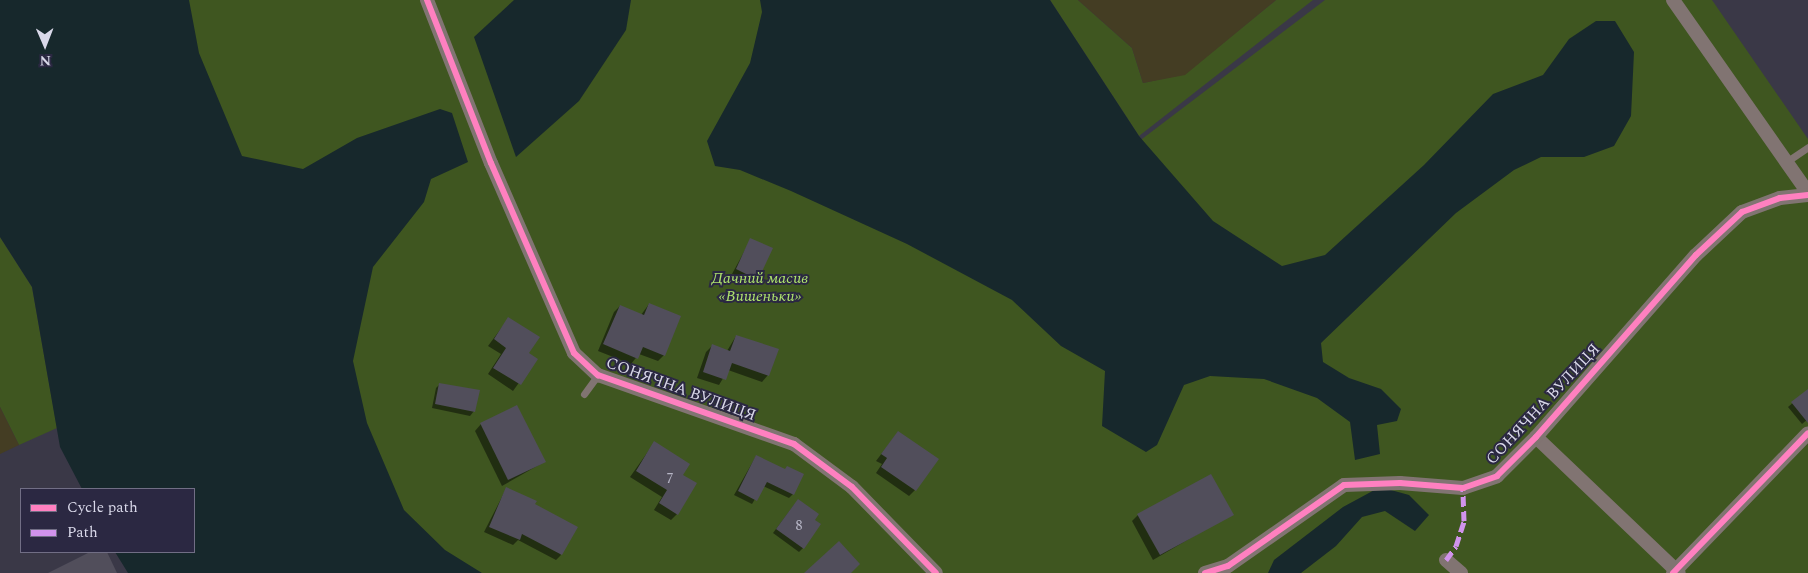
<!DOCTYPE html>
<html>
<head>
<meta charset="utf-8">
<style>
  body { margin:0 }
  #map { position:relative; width:1808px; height:573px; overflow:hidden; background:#3a3847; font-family:Spectral,serif }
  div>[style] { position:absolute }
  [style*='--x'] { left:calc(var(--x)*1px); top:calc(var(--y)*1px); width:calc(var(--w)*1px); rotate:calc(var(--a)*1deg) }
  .green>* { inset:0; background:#3f5620 }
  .sand>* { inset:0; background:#443d23 }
  .water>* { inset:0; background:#17282c }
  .shadow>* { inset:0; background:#0007 }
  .building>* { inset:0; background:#514e5b }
  .lane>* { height:7px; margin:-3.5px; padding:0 3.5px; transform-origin:3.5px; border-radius:3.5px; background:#817472 }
  .street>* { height:14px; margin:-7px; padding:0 7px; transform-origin:7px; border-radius:7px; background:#817472 }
  .quiet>* { height:5px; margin-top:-2.5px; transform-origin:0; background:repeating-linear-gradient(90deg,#d193ec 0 10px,transparent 0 15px) }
  .cycleway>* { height:6px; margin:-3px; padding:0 3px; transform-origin:3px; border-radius:3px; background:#ff80c0 }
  span { translate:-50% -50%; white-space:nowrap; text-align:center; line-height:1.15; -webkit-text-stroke:4px #2b2842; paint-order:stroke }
  .number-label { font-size:14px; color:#b7b6c6 }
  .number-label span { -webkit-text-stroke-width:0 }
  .park-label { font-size:16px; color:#aee36d; font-style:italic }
  .street-label { font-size:16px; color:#d9d8e9 }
  .legend { position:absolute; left:20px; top:488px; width:175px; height:65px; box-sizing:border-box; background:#2b2842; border:1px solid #716e85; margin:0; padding:6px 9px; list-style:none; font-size:15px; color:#d9d8e9 }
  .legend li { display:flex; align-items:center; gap:10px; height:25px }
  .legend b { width:25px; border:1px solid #716e85 }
  .north { position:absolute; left:20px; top:20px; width:50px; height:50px; -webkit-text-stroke:4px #2b2842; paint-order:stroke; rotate:179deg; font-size:14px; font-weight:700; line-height:20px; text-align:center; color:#d9d8e9 }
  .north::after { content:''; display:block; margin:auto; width:18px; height:22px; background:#d9d8e9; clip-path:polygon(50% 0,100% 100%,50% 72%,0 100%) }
</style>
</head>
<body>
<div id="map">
  <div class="green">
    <i style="clip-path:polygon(145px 0,988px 0,1117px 158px,1325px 0,1712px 0,1808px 139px,1808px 573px,350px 573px)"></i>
    <i style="clip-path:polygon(1050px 0,1078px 0,1132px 48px,1143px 83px,1185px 74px,1276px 0,1313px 0,1139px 136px)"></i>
    <i style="clip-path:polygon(0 237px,32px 287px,57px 428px,19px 445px,0 407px)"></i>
  </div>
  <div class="sand">
    <i style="clip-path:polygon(1078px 0,1276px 0,1185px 75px,1143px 83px,1132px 48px)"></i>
    <i style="clip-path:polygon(0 407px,19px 445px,0 454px)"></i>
  </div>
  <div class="water">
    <i style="clip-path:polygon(0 0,189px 0,199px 53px,242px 156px,303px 169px,357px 138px,440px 109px,452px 113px,468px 162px,431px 179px,424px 202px,373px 267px,353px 361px,367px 423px,404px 510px,445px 550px,482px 573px,128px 573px,115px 552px,194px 552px,194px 489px,82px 489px,60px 447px,32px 287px,0 237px)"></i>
    <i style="clip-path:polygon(514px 0,631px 0,626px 30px,579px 101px,516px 157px,474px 37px)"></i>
    <i style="clip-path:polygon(760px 0,1050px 0,1139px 136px,1213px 221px,1282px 266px,1325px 255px,1424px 165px,1493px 94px,1543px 75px,1569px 39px,1596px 21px,1615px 21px,1634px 52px,1631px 116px,1614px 146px,1584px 157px,1541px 157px,1514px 170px,1456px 213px,1321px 343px,1323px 362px,1349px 378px,1381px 389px,1401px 409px,1397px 421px,1377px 425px,1380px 454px,1355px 460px,1350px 422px,1317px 398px,1264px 379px,1210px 376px,1184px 385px,1157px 445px,1146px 452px,1102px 426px,1105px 371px,1061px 346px,1012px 300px,907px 244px,791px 191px,740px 170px,715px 166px,707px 141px,750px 63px,762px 12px)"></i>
    <i style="clip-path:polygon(1380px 487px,1409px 495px,1429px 515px,1415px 531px,1385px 511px,1362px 517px,1336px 546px,1301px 573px,1268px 573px,1274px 560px,1343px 507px)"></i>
  </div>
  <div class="shadow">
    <i style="clip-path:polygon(751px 239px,757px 279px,753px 283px,732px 274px)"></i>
    <i style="clip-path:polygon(649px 304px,664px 355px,658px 361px,639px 354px,631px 364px,598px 351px,614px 312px,620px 306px,641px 315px)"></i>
    <i style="clip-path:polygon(508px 319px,528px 354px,536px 359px,513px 391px,488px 374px,501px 354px,488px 346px)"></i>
    <i style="clip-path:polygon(736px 336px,768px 375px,762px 382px,728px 370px,719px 385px,697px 378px,706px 352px,712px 346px,727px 351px)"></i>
    <i style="clip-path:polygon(440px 384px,474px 411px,470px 416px,432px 408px,436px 388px)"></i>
    <i style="clip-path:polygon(1808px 390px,1808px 419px,1802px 424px,1788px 407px)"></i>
    <i style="clip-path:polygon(481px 424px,544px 462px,502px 486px,475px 431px)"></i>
    <i style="clip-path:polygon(898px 432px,915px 490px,909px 496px,876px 473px,882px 464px,876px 461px)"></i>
    <i style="clip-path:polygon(654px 443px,677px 514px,671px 520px,654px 510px,662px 497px,630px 477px)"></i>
    <i style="clip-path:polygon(756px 456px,793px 494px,789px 498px,763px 486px,752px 504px,734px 495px)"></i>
    <i style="clip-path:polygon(506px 489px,534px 505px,561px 555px,556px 560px,518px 540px,513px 545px,484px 532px)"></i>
    <i style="clip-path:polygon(794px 505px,803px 548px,799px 552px,773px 533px)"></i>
    <i style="clip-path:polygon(1232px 514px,1153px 560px,1132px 521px,1138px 515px)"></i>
  </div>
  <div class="building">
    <i style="clip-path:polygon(750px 238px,773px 248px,758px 280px,736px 269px)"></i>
    <i style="clip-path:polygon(649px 303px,681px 316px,665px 356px,643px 347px,638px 359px,603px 344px,620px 305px,644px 315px)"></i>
    <i style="clip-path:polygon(508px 317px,540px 337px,529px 353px,538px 359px,521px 385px,493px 368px,506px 348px,494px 339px)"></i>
    <i style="clip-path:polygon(736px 335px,779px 349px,769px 376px,732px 363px,726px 380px,703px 372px,712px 344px,730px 351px)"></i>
    <i style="clip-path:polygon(439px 383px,480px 390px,475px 412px,435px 404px)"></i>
    <i style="clip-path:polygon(1808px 389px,1808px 423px,1791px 402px)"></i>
    <i style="clip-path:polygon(517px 405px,546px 462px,508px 480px,480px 423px)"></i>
    <i style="clip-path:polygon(898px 431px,939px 459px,916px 491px,881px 467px,887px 458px,881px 454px)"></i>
    <i style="clip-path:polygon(654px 441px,690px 464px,683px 475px,697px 483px,678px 515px,659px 503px,667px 490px,636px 471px)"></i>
    <i style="clip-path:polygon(756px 455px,785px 469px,787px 466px,804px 474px,794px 495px,767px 482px,757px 501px,738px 491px)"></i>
    <i style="clip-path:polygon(1211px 474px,1234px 515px,1160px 555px,1137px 514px)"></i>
    <i style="clip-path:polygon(506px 487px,537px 501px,535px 504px,578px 527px,562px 555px,522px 534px,520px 540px,489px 527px)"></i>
    <i style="clip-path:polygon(798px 499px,819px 514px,815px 520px,821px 524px,804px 549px,776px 529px)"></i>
    <i style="clip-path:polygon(839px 541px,860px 564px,851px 573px,804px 573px)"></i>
    <i style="clip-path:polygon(90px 552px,107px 552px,117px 573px,48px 573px)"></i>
  </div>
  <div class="lane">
    <i style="--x:1786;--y:162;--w:27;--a:-34"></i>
    <i style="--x:584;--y:394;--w:24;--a:-54"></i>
  </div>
  <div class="street">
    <i style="--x:427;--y:0;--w:175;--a:68.6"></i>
    <i style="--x:491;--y:163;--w:207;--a:66.4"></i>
    <i style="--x:574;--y:353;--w:33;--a:43"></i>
    <i style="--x:598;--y:375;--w:208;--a:19.4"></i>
    <i style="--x:794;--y:444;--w:72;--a:36.6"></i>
    <i style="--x:852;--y:487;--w:120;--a:45.7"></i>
    <i style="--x:1673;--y:0;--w:236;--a:55"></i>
    <i style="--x:1536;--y:437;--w:197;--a:43.6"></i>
    <i style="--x:1446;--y:560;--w:20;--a:41"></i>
    <i style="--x:1205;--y:573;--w:24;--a:-17"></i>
    <i style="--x:1228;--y:566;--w:141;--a:-34.9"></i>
    <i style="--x:1344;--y:485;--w:56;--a:-2"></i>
    <i style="--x:1400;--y:483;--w:63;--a:4.5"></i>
    <i style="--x:1463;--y:488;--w:36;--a:-19"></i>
    <i style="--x:1497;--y:476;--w:55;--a:-45"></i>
    <i style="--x:1536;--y:437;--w:242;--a:-48.7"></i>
    <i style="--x:1696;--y:255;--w:63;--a:-43.1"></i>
    <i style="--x:1742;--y:212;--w:40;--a:-20.2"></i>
    <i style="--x:1780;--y:198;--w:28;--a:-6"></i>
    <i style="--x:1673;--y:573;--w:194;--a:-46"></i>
  </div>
  <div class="quiet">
    <i style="--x:1446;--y:560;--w:17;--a:-54"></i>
    <i style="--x:1456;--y:546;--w:26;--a:-72"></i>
    <i style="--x:1464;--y:521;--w:33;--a:-92"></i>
  </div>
  <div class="cycleway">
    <i style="--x:427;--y:0;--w:175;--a:68.6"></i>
    <i style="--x:491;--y:163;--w:207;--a:66.4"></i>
    <i style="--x:574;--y:353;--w:33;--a:43"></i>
    <i style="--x:598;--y:375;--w:208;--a:19.4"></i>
    <i style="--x:794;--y:444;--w:72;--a:36.6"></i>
    <i style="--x:852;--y:487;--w:120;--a:45.7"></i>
    <i style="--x:1205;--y:573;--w:24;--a:-17"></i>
    <i style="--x:1228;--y:566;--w:141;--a:-34.9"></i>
    <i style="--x:1344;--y:485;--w:56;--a:-2"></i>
    <i style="--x:1400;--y:483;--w:63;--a:4.5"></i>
    <i style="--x:1463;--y:488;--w:36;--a:-19"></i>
    <i style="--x:1497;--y:476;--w:55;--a:-45"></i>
    <i style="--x:1536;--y:437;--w:242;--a:-48.7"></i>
    <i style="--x:1696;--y:255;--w:63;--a:-43.1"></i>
    <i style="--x:1742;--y:212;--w:40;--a:-20.2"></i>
    <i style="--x:1780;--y:198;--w:28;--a:-6"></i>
    <i style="--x:1673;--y:573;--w:194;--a:-46"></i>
  </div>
  <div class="number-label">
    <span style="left:670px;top:479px">7</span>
    <span style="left:799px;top:526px">8</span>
  </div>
  <div class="park-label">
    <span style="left:760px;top:287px">Дачний масив<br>«Вишеньки»</span>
  </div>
  <div class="street-label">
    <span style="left:681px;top:389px;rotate:20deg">СОНЯЧНА ВУЛИЦЯ</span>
    <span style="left:1543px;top:404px;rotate:-47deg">СОНЯЧНА ВУЛИЦЯ</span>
  </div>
  <ul class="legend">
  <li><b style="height:6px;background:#ff80c0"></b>Cycle path</li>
  <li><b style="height:6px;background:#d193ec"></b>Path</li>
  </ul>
  <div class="north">N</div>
</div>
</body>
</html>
